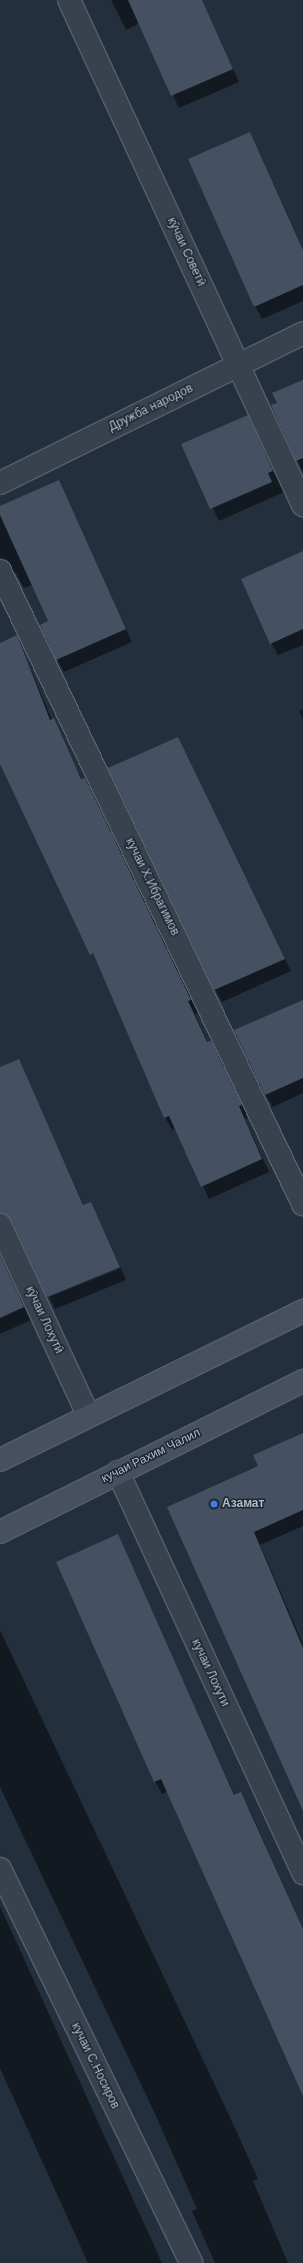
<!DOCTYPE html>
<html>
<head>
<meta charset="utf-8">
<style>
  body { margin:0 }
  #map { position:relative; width:303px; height:2263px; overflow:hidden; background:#242f3e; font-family:Helvetica,sans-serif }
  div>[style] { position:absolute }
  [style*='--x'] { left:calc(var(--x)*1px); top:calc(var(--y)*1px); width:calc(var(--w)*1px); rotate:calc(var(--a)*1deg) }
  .shadow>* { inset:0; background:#0007 }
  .building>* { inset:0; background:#455162 }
  .roads { filter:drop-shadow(1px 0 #565f6c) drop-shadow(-1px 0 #565f6c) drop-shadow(0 1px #565f6c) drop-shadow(0 -1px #565f6c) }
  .minor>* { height:22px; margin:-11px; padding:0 11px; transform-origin:11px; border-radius:11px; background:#38414e }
  .secondary>* { height:22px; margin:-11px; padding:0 11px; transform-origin:11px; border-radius:11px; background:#465061 }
  .dots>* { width:11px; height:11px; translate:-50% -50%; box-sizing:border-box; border:2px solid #1d2633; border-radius:50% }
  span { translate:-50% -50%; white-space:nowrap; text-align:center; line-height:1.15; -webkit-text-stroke:3px #1d2633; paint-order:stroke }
  .street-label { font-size:12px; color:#b4bcc9 }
  .poi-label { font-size:12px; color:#b4bcc9; font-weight:700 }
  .left { translate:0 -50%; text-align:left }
</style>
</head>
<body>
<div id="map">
  <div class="shadow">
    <i style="clip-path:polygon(111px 0,185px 0,204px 5px,239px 82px,179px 108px,140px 23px,126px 30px)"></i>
    <i style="clip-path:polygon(250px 133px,303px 249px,303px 301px,262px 319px,255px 306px)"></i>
    <i style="clip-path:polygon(303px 381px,303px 472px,272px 406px)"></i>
    <i style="clip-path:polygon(247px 417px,284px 492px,219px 521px,183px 445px)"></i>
    <i style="clip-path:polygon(59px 481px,132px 642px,64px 672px,57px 659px,49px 622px,32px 585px,24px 588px,16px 573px,8px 571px,0 574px,0 507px)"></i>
    <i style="clip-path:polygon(303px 553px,303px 645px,278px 655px,271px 643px)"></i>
    <i style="clip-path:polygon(17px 637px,52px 720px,82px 780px,85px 779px,92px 791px,198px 1012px,195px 1014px,208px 1043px,218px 1054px,248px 1118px,245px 1119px,269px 1172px,209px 1199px,176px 1128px,172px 1130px,165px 1117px,99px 966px,0 760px,0 644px)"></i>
    <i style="clip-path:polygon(303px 709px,303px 719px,299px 711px)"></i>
    <i style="clip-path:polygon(177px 738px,291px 971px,222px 1002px,215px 989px)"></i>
    <i style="clip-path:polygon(303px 1001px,303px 1093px,273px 1107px,265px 1094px)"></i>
    <i style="clip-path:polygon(18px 1060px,84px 1206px,91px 1203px,120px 1266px,48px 1296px,15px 1227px,0 1228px,0 1068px)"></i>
    <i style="clip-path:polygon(0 1254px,31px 1320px,0 1334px)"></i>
    <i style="clip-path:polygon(121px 1268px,126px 1280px,55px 1309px,49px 1297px)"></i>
    <i style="clip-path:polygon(303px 1433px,303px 1526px,260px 1545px,303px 1644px,303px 1804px,168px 1508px,260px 1467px,255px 1455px)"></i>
    <i style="clip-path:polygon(118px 1536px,235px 1796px,240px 1793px,248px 1806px,303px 1929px,303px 2094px,168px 1791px,162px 1794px,155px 1781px)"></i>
    <i style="clip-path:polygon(0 1630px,229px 2115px,258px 2179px,253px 2181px,288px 2263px,215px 2263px,192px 2211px,197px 2209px,156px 2116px,0 1787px)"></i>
    <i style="clip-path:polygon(0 1906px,162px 2263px,88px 2263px,0 2068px)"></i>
  </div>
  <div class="building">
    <i style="clip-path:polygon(128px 0,202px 0,233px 69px,171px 96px)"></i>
    <i style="clip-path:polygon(250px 132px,303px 250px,303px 285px,254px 307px,188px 159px)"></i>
    <i style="clip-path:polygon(303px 380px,303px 458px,296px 461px,271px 405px,277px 403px,272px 393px)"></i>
    <i style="clip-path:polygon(248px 415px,273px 471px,268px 473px,272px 482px,210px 509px,181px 444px)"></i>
    <i style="clip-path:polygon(59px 480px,126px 629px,56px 660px,40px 625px,48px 621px,0 515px,0 506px)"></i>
    <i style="clip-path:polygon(303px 551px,303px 629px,270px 644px,241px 579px)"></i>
    <i style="clip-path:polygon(17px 635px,50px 720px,54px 718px,81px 779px,85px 778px,191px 1000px,188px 1001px,207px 1042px,211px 1041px,242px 1105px,239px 1106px,262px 1159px,201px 1187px,169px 1116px,164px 1118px,93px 953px,90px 955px,0 764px,0 643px)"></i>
    <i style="clip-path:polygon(178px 737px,285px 959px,214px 990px,108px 768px)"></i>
    <i style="clip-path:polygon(303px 1000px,303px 1078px,265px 1095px,234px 1030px)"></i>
    <i style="clip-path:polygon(19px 1059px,83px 1205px,91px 1202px,120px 1267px,47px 1297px,11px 1220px,0 1213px,0 1067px)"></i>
    <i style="clip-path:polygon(0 1255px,24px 1307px,0 1318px)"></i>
    <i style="clip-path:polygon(303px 1433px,303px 1510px,254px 1532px,303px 1648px,303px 1811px,167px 1507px,258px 1466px,253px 1455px)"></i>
    <i style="clip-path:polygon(118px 1534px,234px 1795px,241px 1792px,303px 1929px,303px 2096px,161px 1779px,154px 1782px,56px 1562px)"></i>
  </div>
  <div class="roads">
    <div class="minor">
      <i style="--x:69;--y:0;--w:557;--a:65.14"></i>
      <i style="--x:0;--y:483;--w:338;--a:-26.3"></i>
      <i style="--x:0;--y:571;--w:702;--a:64.42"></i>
      <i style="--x:0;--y:1225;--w:209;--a:65.1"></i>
      <i style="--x:118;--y:1472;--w:442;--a:65.2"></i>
      <i style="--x:0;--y:1869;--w:438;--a:64.1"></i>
    </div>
    <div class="secondary">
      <i style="--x:0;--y:1460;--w:338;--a:-26.2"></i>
      <i style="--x:0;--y:1532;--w:339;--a:-26.5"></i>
    </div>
  </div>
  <div class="dots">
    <i style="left:214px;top:1504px;background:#3f7fe0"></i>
  </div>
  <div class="street-label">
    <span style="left:186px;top:252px;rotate:65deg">кӯчаи Советӣ</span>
    <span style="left:151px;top:408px;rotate:-26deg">Дружба народов</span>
    <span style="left:152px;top:887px;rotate:64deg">кучаи Х.Ибрагимов</span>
    <span style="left:44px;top:1320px;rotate:65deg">кӯчаи Лохутӣ</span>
    <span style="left:151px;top:1456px;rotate:-26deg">кучаи Рахим Чалил</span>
    <span style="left:210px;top:1673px;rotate:65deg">кучаи Лохути</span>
    <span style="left:95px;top:2066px;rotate:64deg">кучаи С.Носиров</span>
  </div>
  <div class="poi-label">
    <span class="left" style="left:222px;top:1504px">Азамат</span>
  </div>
</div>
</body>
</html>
